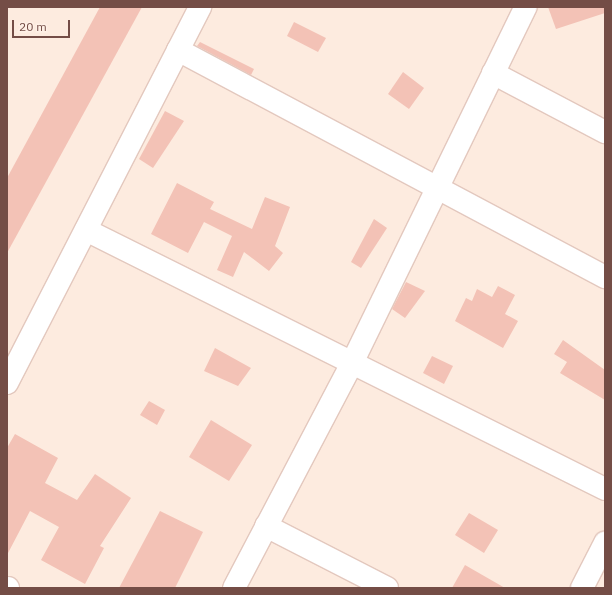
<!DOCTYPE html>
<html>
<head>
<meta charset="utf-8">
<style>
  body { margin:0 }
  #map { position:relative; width:612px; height:595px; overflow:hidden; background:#fdebdf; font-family:"IBM Plex Sans",sans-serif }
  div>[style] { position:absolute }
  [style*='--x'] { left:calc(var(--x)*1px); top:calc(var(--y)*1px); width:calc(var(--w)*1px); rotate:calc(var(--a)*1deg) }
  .building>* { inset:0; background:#f3c2b6 }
  .roads { filter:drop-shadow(1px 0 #e3c8be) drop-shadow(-1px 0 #e3c8be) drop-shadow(0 1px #e3c8be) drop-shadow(0 -1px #e3c8be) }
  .minor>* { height:22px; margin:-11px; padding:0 11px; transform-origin:11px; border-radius:11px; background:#fff }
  span { translate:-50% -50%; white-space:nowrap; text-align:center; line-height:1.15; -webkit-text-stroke:3px #fff0e6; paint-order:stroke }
  .frame { position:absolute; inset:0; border:8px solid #744d46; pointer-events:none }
  .scale { position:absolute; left:12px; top:20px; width:58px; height:18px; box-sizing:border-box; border:2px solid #744d46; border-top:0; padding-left:5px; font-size:12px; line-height:14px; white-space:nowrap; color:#744d46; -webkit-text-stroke:3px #fff0e6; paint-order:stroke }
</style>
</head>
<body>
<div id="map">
  <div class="building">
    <i style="clip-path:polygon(100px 7px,142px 7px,7px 253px,7px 178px)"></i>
    <i style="clip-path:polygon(548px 7px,605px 7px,605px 13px,556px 29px)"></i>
    <i style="clip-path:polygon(294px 22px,326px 38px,318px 52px,287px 36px)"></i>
    <i style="clip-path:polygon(200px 42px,254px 69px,251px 75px,197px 46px)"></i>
    <i style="clip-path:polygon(403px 72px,424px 88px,409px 109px,388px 94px)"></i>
    <i style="clip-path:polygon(165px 111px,184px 121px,153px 168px,139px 159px)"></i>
    <i style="clip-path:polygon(177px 183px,214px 202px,210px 209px,252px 229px,265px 197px,290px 207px,275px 246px,283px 253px,269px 271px,244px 252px,233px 277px,217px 270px,232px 236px,204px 222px,188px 253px,151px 234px)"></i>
    <i style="clip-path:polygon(374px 219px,387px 228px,361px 268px,351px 262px)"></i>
    <i style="clip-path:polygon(406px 282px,425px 291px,405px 318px,392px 309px)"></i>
    <i style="clip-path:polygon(498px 286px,515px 295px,505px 314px,518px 321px,503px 348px,455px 321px,466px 298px,472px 301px,477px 289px,492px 297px)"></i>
    <i style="clip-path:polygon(563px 340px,605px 370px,605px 400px,560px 373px,567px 362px,554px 354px)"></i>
    <i style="clip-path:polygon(215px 348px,251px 368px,238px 386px,204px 371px)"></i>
    <i style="clip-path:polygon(432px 356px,453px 366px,444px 384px,423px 373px)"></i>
    <i style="clip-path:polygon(149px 401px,165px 410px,157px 425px,140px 415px)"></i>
    <i style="clip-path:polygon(211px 420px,252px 445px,229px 481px,189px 457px)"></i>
    <i style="clip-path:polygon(15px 434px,58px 458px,45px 483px,77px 500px,95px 474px,131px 498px,100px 546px,104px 548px,85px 584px,41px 560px,59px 527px,30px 511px,7px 555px,7px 448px)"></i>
    <i style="clip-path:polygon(160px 511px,203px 532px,175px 588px,119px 588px)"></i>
    <i style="clip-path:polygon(469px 513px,498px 530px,484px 553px,455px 535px)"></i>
    <i style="clip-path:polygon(465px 565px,505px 588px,452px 588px)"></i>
  </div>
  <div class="roads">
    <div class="minor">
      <i style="--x:178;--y:50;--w:484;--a:28"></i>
      <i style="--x:493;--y:73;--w:127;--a:27.8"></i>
      <i style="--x:86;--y:230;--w:580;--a:26.52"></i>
      <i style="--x:7;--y:383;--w:423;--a:-62.8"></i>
      <i style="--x:266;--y:526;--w:136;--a:27.1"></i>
      <i style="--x:7;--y:588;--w:1;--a:0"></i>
      <i style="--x:234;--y:588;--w:254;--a:-62.3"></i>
      <i style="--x:352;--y:363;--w:396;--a:-64"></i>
      <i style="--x:582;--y:588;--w:51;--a:-62.9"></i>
    </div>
  </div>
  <div class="frame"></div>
  <div class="scale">20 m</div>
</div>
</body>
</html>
